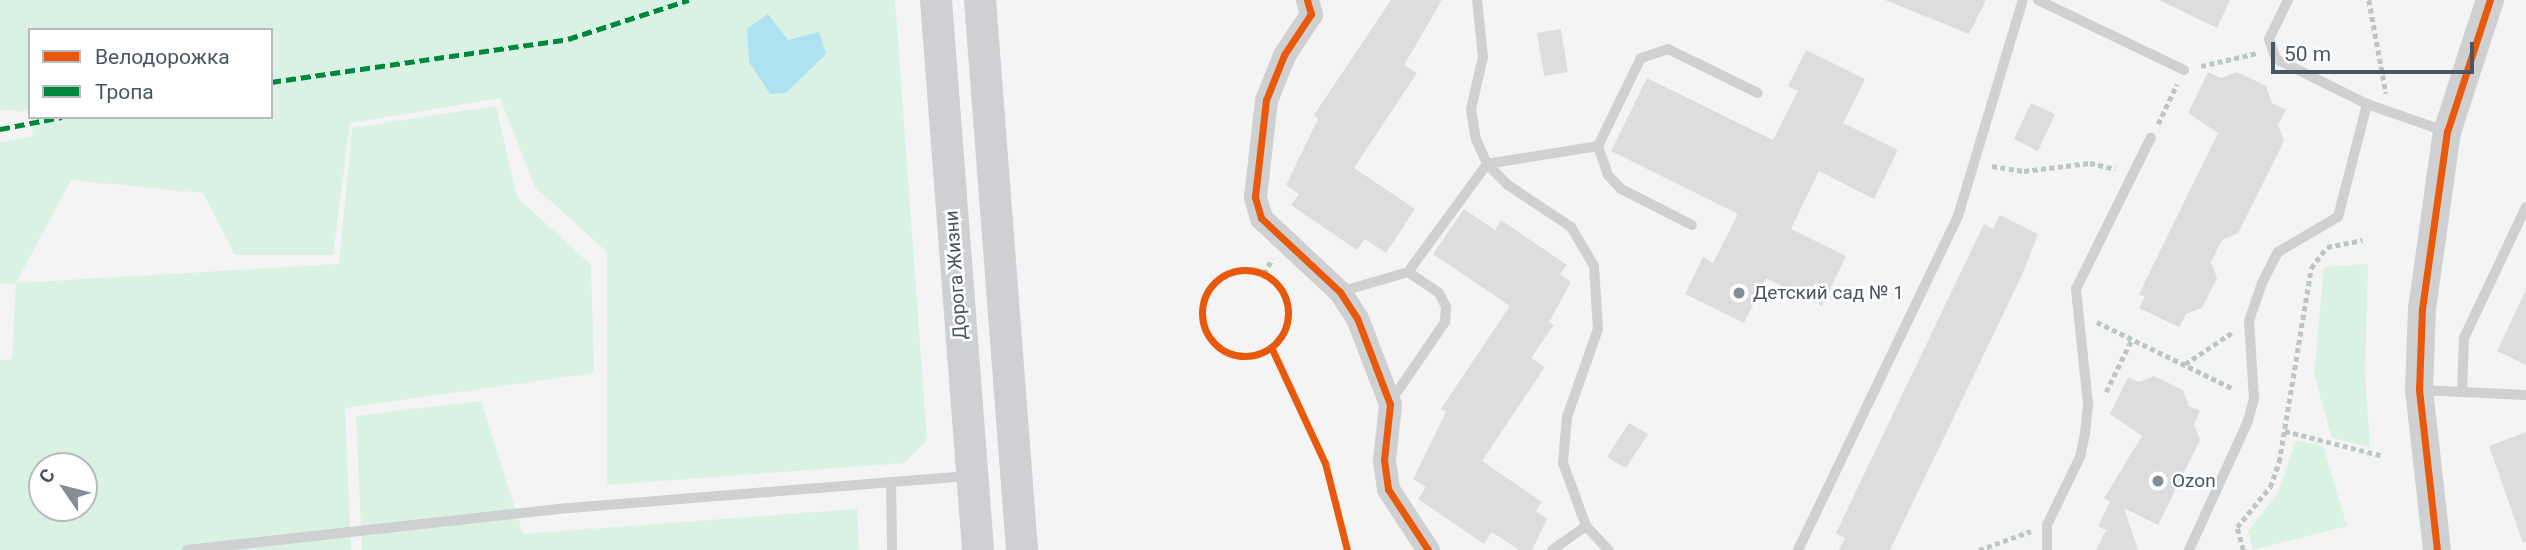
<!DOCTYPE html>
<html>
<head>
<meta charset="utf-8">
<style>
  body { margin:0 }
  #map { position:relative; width:2526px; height:550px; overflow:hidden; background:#f4f4f4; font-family:Roboto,sans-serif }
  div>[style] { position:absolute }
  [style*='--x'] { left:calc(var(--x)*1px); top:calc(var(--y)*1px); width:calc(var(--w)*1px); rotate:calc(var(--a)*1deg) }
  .green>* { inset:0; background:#d9f2e3 }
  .water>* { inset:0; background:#aee2f0 }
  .building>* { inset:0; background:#ddddde }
  .path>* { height:4.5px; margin-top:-2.25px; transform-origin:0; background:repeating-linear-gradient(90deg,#bcc7c4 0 5px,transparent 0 8.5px) }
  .service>* { height:10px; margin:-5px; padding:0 5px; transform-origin:5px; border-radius:5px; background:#ced0d2 }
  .minor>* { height:23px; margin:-11.5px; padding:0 11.5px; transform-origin:11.5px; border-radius:11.5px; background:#ced0d2 }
  .tertiary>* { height:28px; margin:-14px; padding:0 14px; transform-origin:14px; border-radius:14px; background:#ced0d2 }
  .secondary>* { height:32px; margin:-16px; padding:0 16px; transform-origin:16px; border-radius:16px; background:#ced0d4 }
  .quiet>* { height:5px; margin-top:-2.5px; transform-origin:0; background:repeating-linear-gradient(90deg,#00873e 0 10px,transparent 0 15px) }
  .cycleway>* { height:7px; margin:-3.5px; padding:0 3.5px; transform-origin:3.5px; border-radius:3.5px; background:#e8590c }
  .cycleway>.ring { margin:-3.5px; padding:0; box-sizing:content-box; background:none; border:7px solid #e8590c; border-radius:50% }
  .dots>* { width:19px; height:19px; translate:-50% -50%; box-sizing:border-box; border:4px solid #fff; border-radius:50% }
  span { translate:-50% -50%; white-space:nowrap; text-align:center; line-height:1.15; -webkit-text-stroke:5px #fff; paint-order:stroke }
  .street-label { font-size:19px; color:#4a5661 }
  .poi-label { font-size:19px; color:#4a5661 }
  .left { translate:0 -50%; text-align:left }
  .legend { position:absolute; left:28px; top:28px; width:245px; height:91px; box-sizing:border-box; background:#fff; border:2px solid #b7bbc0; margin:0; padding:9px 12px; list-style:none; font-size:21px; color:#4a5661 }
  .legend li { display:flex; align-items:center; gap:14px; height:35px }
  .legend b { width:35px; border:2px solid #b7bbc0 }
  .north { position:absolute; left:28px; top:452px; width:70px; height:70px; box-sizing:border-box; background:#fff; border:2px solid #b7bbc0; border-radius:50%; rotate:305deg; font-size:19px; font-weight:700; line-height:28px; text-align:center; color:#4a5661 }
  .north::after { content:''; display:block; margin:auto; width:24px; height:32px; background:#868d94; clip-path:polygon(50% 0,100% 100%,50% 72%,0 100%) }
  .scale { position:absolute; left:2271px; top:42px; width:203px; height:32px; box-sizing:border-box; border:4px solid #4a5661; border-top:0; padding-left:9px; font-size:21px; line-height:24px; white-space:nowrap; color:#4a5661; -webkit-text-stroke:5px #fff; paint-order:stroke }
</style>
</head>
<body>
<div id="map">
  <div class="green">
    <i style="clip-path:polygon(evenodd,0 0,895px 0,927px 440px,904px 463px,607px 485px,607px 252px,535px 187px,500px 98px,350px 123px,333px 255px,235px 255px,203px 193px,71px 180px,16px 283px,339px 264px,352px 128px,496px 106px,517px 197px,591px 265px,594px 373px,345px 408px,351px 550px,0 550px,0 360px,12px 359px,16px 284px,0 283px,0 143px,33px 136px,31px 117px,271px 117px,271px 30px,30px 30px,30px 111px,0 110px,0 0,42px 466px,84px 466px,84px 508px,42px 508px,42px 466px)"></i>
    <i style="clip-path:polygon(2368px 264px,2365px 374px,2370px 447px,2332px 438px,2314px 374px,2324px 267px)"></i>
    <i style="clip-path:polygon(481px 401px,523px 534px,857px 509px,859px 550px,362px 550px,356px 416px)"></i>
    <i style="clip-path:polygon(2296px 440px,2323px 446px,2347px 526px,2253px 550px,2248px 531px,2278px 493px)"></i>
  </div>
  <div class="water">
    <i style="clip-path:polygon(768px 14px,788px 40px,819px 32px,826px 54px,786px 93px,770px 94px,749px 62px,747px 29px)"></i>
  </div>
  <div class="building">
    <i style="clip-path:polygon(1391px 0,1442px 0,1404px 65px,1417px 73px,1354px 168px,1415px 209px,1386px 253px,1365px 239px,1357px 250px,1291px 205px,1299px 194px,1286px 185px,1318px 119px,1314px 115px)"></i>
    <i style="clip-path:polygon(1885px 0,1986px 0,1969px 34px)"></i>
    <i style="clip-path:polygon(2159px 0,2230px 0,2217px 28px)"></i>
    <i style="clip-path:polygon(1561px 29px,1568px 72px,1544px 76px,1537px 33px)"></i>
    <i style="clip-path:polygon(1806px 50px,1865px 79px,1843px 123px,1898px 150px,1874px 199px,1819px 171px,1791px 229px,1846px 256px,1822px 306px,1766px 278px,1744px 323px,1685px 294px,1703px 257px,1713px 263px,1738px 214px,1611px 151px,1647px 78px,1773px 140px,1798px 91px,1788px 86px)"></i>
    <i style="clip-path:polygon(2208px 72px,2221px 78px,2237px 72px,2266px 86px,2272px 103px,2286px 110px,2278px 125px,2284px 141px,2238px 233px,2222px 240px,2211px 262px,2217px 278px,2202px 308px,2186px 314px,2179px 327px,2139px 308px,2145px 297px,2139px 294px,2218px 133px,2188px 113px)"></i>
    <i style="clip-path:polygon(2031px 103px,2055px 114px,2038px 151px,2014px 139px)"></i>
    <i style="clip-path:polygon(1464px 209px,1495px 230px,1501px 220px,1567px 265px,1560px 274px,1571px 282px,1549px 322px,1554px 325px,1531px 358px,1545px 367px,1482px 461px,1542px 502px,1536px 511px,1547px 519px,1532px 550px,1519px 550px,1492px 532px,1484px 544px,1418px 499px,1426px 487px,1413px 479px,1446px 412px,1441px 409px,1510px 306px,1433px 254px)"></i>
    <i style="clip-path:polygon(2000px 215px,2038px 234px,2022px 275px,1890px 550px,1839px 550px,1845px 538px,1836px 533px,1970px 253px,1984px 224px,1993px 229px)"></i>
    <i style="clip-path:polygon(2526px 290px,2526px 365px,2497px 351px)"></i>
    <i style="clip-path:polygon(2154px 376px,2183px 390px,2189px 406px,2200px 411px,2194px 424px,2200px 440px,2158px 525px,2124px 508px,2138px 550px,2096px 550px,2106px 530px,2098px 526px,2110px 502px,2104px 498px,2142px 436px,2110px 414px,2128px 377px,2139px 382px)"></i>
    <i style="clip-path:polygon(1629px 423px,1648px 434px,1626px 468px,1607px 457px)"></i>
    <i style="clip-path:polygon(2526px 432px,2526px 542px,2523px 543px,2489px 446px)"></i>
  </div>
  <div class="path">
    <i style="--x:2369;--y:0;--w:95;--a:79.6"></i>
    <i style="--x:2201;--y:66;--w:57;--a:-13.1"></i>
    <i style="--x:2158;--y:124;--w:44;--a:-64.6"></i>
    <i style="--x:1992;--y:166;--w:32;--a:9"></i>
    <i style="--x:2024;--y:171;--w:66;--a:-6.9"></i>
    <i style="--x:2090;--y:163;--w:26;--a:13"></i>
    <i style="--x:1264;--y:274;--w:17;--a:-62"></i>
    <i style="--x:2097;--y:322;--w:153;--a:26.1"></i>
    <i style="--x:2185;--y:364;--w:58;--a:-33.7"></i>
    <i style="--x:2106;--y:392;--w:59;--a:-63.9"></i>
    <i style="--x:2285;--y:431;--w:101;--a:14.3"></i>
    <i style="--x:1979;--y:550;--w:55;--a:-20.1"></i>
    <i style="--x:2243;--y:550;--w:24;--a:-105"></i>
    <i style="--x:2237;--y:527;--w:52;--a:-50.5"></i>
    <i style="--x:2270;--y:487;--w:27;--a:-70"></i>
    <i style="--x:2279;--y:462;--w:197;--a:-80.6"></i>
    <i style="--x:2311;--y:268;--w:26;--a:-53"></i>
    <i style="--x:2327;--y:247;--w:36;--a:-11"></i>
  </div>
  <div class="service">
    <i style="--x:1477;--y:0;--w:57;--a:84"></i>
    <i style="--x:1483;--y:57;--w:53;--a:103"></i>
    <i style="--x:1471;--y:109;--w:30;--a:81"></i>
    <i style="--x:1476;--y:139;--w:27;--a:66"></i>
    <i style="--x:1487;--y:164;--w:30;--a:45"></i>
    <i style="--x:1508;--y:185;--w:76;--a:33.7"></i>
    <i style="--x:1571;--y:227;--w:45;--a:59.5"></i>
    <i style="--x:1594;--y:266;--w:63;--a:86.4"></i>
    <i style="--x:1598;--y:329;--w:93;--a:109.4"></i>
    <i style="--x:1567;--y:417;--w:46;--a:95"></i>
    <i style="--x:1563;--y:463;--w:67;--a:69.9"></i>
    <i style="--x:1586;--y:526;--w:33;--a:47"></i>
    <i style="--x:2038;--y:0;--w:162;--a:25.6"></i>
    <i style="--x:2288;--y:0;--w:43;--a:116"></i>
    <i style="--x:2269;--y:39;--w:21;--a:71"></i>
    <i style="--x:2276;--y:59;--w:102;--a:26.3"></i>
    <i style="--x:2367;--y:104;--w:85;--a:19.3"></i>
    <i style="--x:1692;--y:225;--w:80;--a:-153.1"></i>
    <i style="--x:1621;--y:189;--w:19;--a:-133"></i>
    <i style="--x:1608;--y:175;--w:31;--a:-109"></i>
    <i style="--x:1598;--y:146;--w:98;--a:-64"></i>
    <i style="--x:1641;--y:58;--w:28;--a:-18"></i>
    <i style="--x:1668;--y:49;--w:100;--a:26.1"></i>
    <i style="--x:1408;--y:272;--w:134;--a:-53.8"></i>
    <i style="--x:1487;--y:164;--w:112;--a:-9.2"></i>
    <i style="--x:1340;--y:292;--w:71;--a:-16.4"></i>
    <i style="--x:1408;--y:272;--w:37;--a:34"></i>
    <i style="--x:1439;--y:293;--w:16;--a:63"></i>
    <i style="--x:1446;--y:307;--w:15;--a:94"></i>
    <i style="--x:1445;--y:322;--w:96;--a:124.4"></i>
    <i style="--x:2420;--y:390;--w:106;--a:2.7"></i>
    <i style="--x:2462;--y:391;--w:53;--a:-87.8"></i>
    <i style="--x:2464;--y:338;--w:145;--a:-64.7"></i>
    <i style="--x:891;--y:483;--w:67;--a:89.1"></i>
    <i style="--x:187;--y:550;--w:372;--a:-6.3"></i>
    <i style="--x:557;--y:509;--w:412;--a:-4.6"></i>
    <i style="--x:1552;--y:550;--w:42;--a:-35.2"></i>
    <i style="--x:1798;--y:550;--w:370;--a:-64.4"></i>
    <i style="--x:1958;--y:216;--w:226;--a:-73.3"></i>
    <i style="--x:2047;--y:550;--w:25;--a:-90"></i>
    <i style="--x:2047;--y:525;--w:76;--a:-64.1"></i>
    <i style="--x:2080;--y:457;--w:24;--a:-78"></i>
    <i style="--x:2085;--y:434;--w:30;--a:-84"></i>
    <i style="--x:2088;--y:404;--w:116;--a:-96"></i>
    <i style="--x:2076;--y:289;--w:169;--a:-63.7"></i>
    <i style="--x:2189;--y:550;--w:142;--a:-65.4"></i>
    <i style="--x:2248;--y:421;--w:24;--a:-75"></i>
    <i style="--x:2254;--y:398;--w:77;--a:-93.7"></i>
    <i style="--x:2249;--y:321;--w:40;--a:-71.1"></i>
    <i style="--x:2262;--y:283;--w:35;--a:-63"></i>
    <i style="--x:2278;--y:252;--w:69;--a:-30.3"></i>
    <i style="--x:2338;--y:217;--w:117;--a:-75.6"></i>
  </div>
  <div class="minor">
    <i style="--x:1307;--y:0;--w:15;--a:74"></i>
    <i style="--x:1311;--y:14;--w:49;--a:123.4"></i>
    <i style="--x:1284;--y:55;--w:48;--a:111.8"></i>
    <i style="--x:1266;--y:100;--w:98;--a:96.5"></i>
    <i style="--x:1255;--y:197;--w:22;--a:74"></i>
    <i style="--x:1261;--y:218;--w:108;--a:43.1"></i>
    <i style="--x:1340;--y:292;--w:31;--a:57"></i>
    <i style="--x:1357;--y:318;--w:92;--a:69"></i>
    <i style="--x:1390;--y:404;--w:56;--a:96.1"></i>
    <i style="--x:1384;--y:460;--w:29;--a:82"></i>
    <i style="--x:1388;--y:489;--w:73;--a:56.7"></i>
  </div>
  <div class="tertiary">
    <i style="--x:2437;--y:550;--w:161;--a:-96.4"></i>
    <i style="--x:2419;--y:390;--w:81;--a:-87.9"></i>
    <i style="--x:2422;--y:309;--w:179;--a:-82"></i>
    <i style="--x:2447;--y:132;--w:139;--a:-72"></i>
  </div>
  <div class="secondary">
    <i style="--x:936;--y:0;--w:552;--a:85.63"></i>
    <i style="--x:980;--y:0;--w:552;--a:85.63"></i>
  </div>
  <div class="quiet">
    <i style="--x:271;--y:82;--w:300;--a:-8.2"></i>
    <i style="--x:568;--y:39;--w:127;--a:-17.9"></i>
    <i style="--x:0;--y:129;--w:63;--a:-11"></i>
  </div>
  <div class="cycleway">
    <i style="--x:1307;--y:0;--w:15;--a:74"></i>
    <i style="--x:1311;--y:14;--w:49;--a:123.4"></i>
    <i style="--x:1284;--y:55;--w:48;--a:111.8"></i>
    <i style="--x:1266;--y:100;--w:98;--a:96.5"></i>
    <i style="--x:1255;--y:197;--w:22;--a:74"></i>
    <i style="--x:1261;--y:218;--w:108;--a:43.1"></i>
    <i style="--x:1340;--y:292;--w:31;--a:57"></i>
    <i style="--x:1357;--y:318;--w:92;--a:69"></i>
    <i style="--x:1390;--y:404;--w:56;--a:96.1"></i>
    <i style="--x:1384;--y:460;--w:29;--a:82"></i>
    <i style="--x:1388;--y:489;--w:73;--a:56.7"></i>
    <i class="ring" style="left:1202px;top:270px;width:79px;height:79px"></i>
    <i style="--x:1272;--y:349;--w:126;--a:65.1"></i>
    <i style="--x:1325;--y:463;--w:90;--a:75.8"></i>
    <i style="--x:2437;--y:550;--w:161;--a:-96.4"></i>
    <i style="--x:2419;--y:390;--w:81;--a:-87.9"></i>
    <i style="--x:2422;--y:309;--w:179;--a:-82"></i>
    <i style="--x:2447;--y:132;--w:139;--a:-72"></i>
  </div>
  <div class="dots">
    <i style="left:1739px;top:293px;background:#868d94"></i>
    <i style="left:2158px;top:481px;background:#868d94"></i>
  </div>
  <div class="street-label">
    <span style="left:956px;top:275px;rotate:-94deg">Дорога Жизни</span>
  </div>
  <div class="poi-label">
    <span class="left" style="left:1753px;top:293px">Детский сад № 1</span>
    <span class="left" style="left:2172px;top:481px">Ozon</span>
  </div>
  <ul class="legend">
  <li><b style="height:9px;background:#e8590c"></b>Велодорожка</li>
  <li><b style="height:9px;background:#00873e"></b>Тропа</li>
  </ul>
  <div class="north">С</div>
  <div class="scale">50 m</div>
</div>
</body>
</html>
